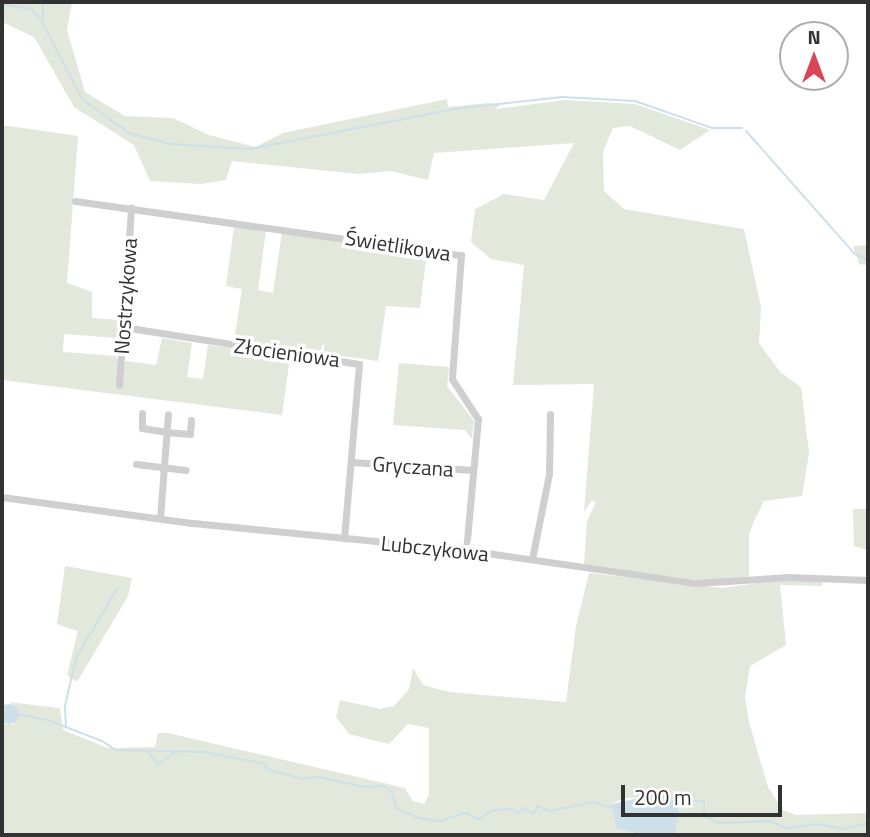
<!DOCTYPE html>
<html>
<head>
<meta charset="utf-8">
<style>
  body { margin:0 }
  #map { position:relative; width:870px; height:837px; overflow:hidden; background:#fff; font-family:"Titillium Web",sans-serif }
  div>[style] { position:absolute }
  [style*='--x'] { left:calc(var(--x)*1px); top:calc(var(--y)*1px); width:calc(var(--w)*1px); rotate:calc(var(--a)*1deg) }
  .green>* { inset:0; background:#e2e8dc }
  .water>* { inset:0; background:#cddfe9 }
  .round { border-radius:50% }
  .stream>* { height:2px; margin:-1px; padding:0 1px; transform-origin:1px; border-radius:1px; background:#cddfe9 }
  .minor>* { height:7px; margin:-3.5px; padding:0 3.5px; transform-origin:3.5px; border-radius:3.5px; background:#cfcfcf }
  span { translate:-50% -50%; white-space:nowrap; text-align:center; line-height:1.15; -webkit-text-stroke:7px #fff; paint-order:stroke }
  .street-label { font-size:21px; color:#323232 }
  .frame { position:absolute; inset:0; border:4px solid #323232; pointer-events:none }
  .north { position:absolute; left:779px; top:21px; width:70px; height:70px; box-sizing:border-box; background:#fff; border:2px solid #adadad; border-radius:50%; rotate:0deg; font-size:19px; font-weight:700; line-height:28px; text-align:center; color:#323232 }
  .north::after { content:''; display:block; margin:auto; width:24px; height:32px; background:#d84554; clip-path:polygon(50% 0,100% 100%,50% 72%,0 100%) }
  .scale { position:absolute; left:621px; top:785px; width:161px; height:32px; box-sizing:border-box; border:4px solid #323232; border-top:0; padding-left:9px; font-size:21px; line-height:24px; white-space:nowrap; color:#323232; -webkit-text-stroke:5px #fff; paint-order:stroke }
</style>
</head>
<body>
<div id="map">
  <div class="green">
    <i style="clip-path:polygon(2px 2px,72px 2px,67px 30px,85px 92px,125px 116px,173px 118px,209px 135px,255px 147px,283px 133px,447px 99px,448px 107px,488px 103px,500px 105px,496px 109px,565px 100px,635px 104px,710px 130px,680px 150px,630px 126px,613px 128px,603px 152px,604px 191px,624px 209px,744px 229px,761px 307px,759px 343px,780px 372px,801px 387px,809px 453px,802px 496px,764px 501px,754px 521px,749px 534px,749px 576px,717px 583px,584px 565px,587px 521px,596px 502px,592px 500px,584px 512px,594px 384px,513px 385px,524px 265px,491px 259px,471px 242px,475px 209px,504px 194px,544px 200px,574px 143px,434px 153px,428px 180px,391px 171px,359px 174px,232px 161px,226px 180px,201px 184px,150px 181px,134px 145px,74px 107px,34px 37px,2px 22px)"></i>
    <i style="clip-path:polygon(2px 125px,78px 136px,67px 283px,92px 292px,92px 318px,119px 320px,117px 338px,64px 334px,63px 352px,116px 356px,123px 371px,125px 361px,156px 365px,162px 338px,192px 343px,187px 377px,203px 379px,208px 345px,290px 357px,282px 415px,2px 380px)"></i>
    <i style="clip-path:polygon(234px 226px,266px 230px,258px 290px,273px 293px,282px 233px,427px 252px,420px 308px,386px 306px,378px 361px,234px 341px,242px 289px,226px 286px)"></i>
    <i style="clip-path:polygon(868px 245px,868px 265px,859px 264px,853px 246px)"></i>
    <i style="clip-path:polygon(399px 363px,449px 367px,447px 386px,474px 421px,472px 439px,465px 430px,393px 425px)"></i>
    <i style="clip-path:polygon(853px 509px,868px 509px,868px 550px,854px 546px)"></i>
    <i style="clip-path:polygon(65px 566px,132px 578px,128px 596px,77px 682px,67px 675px,78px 631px,57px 624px)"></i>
    <i style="clip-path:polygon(589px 573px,722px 588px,789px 579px,822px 581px,822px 586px,780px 585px,786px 645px,750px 666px,745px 697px,749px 722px,768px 787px,783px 810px,796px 815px,868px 813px,868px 835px,675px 835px,674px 821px,681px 808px,651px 797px,624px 798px,612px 804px,616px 828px,642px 835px,2px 835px,2px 724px,14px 724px,14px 705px,8px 702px,60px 708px,63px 730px,108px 748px,155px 747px,158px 733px,168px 733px,405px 788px,413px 801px,424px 804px,429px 795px,429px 728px,408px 724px,389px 744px,349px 734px,336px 717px,340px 700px,380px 709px,394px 706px,409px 689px,413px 668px,423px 685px,449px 692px,566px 702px,576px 626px)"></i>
  </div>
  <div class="water">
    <i class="round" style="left:-1px;top:704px;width:20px;height:20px"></i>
    <i style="clip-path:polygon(656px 794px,681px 800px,675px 835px,642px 835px,616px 828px,612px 804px)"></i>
  </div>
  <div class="stream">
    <i style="--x:43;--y:2;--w:22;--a:90"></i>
    <i style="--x:43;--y:24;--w:85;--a:62.5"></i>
    <i style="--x:82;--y:99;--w:58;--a:35.9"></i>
    <i style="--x:129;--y:133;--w:43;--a:14.7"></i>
    <i style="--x:171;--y:144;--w:79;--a:3.6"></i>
    <i style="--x:250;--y:149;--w:207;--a:-11.1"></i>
    <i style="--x:453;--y:109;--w:110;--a:-6.3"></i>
    <i style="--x:562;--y:97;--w:73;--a:3.1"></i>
    <i style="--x:635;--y:101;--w:82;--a:19.3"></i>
    <i style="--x:712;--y:128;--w:30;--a:0"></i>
    <i style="--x:2;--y:4;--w:29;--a:10"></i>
    <i style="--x:31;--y:9;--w:14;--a:45"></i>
    <i style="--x:746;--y:131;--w:164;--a:48.5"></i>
    <i style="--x:855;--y:254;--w:14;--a:25"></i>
    <i style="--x:17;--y:714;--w:34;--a:12"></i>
    <i style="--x:50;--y:721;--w:56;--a:21"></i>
    <i style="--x:102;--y:741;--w:17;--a:33"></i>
    <i style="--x:116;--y:750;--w:88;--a:1.3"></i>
    <i style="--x:204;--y:752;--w:62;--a:11.1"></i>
    <i style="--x:265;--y:764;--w:5;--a:68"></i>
    <i style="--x:267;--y:769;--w:35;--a:16"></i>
    <i style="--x:301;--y:779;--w:18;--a:-6"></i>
    <i style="--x:319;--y:777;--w:45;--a:12.8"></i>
    <i style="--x:363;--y:787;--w:21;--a:-3"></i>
    <i style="--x:384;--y:786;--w:10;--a:37"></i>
    <i style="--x:392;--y:792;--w:16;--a:76"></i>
    <i style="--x:396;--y:808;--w:24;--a:24"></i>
    <i style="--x:418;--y:818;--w:21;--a:8"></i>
    <i style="--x:439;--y:821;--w:28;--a:-17"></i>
    <i style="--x:466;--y:813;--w:13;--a:27"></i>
    <i style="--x:478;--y:819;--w:17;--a:-31"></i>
    <i style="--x:493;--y:810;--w:19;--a:-3"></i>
    <i style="--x:512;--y:809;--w:8;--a:40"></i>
    <i style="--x:518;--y:814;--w:7;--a:-56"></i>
    <i style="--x:522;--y:808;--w:13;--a:23"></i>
    <i style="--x:534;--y:813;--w:8;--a:-67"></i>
    <i style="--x:537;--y:806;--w:14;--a:21"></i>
    <i style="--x:550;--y:811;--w:44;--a:-11.8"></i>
    <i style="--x:593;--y:802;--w:22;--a:18"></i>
    <i style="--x:66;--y:727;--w:21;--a:-93"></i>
    <i style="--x:65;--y:706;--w:49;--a:-77.1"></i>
    <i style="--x:76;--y:658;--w:82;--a:-59.4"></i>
    <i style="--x:149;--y:753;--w:14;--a:51"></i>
    <i style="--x:158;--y:764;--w:21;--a:-35"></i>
    <i style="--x:682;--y:801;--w:22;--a:0"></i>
    <i style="--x:704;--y:801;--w:15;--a:90"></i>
    <i style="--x:704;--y:816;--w:17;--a:25"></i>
    <i style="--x:719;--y:823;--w:51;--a:-2.2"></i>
    <i style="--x:770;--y:821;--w:17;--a:24"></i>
    <i style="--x:786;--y:828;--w:32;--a:-7"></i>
    <i style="--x:818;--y:824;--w:25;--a:11"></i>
    <i style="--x:843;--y:829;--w:26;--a:-13"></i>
  </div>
  <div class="minor">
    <i style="--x:75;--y:201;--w:390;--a:8"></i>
    <i style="--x:461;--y:255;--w:124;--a:94.2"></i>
    <i style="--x:452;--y:379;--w:48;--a:57"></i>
    <i style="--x:478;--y:419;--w:132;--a:95.2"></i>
    <i style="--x:123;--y:327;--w:239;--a:8.9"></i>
    <i style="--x:359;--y:364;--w:175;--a:94.9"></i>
    <i style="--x:119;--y:385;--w:178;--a:-86.1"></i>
    <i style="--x:142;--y:413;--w:15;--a:90"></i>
    <i style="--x:142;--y:428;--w:24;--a:9"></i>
    <i style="--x:166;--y:432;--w:24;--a:5"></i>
    <i style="--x:190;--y:434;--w:14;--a:-86"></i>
    <i style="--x:352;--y:462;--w:121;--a:3.8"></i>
    <i style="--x:136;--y:464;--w:50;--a:6.8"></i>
    <i style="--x:2;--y:497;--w:193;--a:7.8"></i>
    <i style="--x:193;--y:523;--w:274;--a:5.6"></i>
    <i style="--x:466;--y:550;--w:232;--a:8.2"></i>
    <i style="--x:696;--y:583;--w:92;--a:-3.7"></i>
    <i style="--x:788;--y:577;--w:80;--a:2.1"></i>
    <i style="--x:160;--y:518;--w:104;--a:-85.6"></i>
    <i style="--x:532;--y:559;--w:87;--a:-78.7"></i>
    <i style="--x:549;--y:474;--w:60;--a:-89"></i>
  </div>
  <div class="street-label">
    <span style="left:398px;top:245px;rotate:9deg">Świetlikowa</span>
    <span style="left:125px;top:296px;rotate:-86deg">Nostrzykowa</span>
    <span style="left:287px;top:352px;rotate:8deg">Złocieniowa</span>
    <span style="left:413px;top:466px;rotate:4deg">Gryczana</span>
    <span style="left:435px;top:548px;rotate:6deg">Lubczykowa</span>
  </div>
  <div class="frame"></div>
  <div class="north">N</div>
  <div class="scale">200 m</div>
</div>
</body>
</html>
